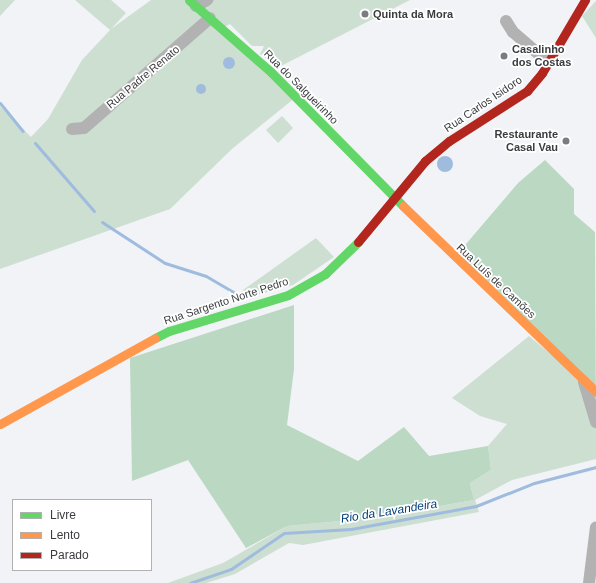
<!DOCTYPE html>
<html>
<head>
<meta charset="utf-8">
<style>
  body { margin:0 }
  #map { position:relative; width:596px; height:583px; overflow:hidden; background:#f1f3f7; font-family:Arial,sans-serif }
  div>[style] { position:absolute }
  [style*='--x'] { left:calc(var(--x)*1px); top:calc(var(--y)*1px); width:calc(var(--w)*1px); rotate:calc(var(--a)*1deg) }
  .green>* { inset:0; background:#ccdfd1 }
  .forest>* { inset:0; background:#bad8c2 }
  .water>* { inset:0; background:#9fbcde }
  .round { border-radius:50% }
  .stream>* { height:3px; margin:-1.5px; padding:0 1.5px; transform-origin:1.5px; border-radius:1.5px; background:#9fbcde }
  .street>* { height:12px; margin:-6px; padding:0 6px; transform-origin:6px; border-radius:6px; background:#b2b2b3 }
  .fast>* { height:9px; margin:-4.5px; padding:0 4.5px; transform-origin:4.5px; border-radius:4.5px; background:#63d668 }
  .slow>* { height:9px; margin:-4.5px; padding:0 4.5px; transform-origin:4.5px; border-radius:4.5px; background:#ff974d }
  .jam>* { height:9px; margin:-4.5px; padding:0 4.5px; transform-origin:4.5px; border-radius:4.5px; background:#b3261e }
  .dots>* { width:11px; height:11px; translate:-50% -50%; box-sizing:border-box; border:2px solid #fff; border-radius:50% }
  span { translate:-50% -50%; white-space:nowrap; text-align:center; line-height:1.15; -webkit-text-stroke:3.5px #fff; paint-order:stroke }
  .poi-label { font-size:11px; color:#3b3c3f; font-weight:700 }
  .left { translate:0 -50%; text-align:left }
  .right { translate:-100% -50%; text-align:right }
  .street-label { font-size:11px; color:#3b3c3f }
  .water-label { font-size:12px; color:#003d76; font-style:italic }
  .legend { position:absolute; left:12px; top:499px; width:140px; height:72px; box-sizing:border-box; background:#fff; border:1px solid #b1b1b2; margin:0; padding:5px 7px; list-style:none; font-size:12px; color:#3b3c3f }
  .legend li { display:flex; align-items:center; gap:8px; height:20px }
  .legend b { width:20px; border:1px solid #b1b1b2 }
</style>
</head>
<body>
<div id="map">
  <div class="green">
    <i style="clip-path:polygon(0 0,15px 0,0 16px)"></i>
    <i style="clip-path:polygon(75px 0,111px 0,126px 13px,111px 29px,151px 0,410px 0,277px 68px,260px 54px,264px 46px,252px 46px,230px 24px,222px 28px,296px 97px,233px 148px,170px 209px,0 269px,0 106px,31px 137px,48px 119px,82px 60px,110px 30px)"></i>
    <i style="clip-path:polygon(596px 1px,596px 38px,582px 16px)"></i>
    <i style="clip-path:polygon(282px 116px,293px 128px,278px 143px,266px 130px)"></i>
    <i style="clip-path:polygon(316px 238px,334px 257px,293px 285px,248px 297px,243px 290px)"></i>
    <i style="clip-path:polygon(529px 336px,584px 382px,596px 422px,596px 459px,512px 480px,475px 500px,479px 512px,303px 545px,289px 543px,235px 574px,206px 583px,168px 583px,223px 563px,287px 526px,372px 518px,474px 500px,470px 483px,491px 470px,488px 446px,507px 424px,480px 416px,452px 398px)"></i>
  </div>
  <div class="forest">
    <i style="clip-path:polygon(545px 160px,574px 189px,574px 214px,595px 232px,596px 427px,584px 382px,463px 258px,466px 244px,518px 183px)"></i>
    <i style="clip-path:polygon(294px 305px,294px 369px,287px 425px,358px 461px,404px 427px,429px 456px,488px 446px,491px 470px,470px 483px,474px 500px,372px 518px,287px 526px,246px 548px,188px 460px,132px 481px,130px 358px)"></i>
  </div>
  <div class="water">
    <i class="round" style="left:223px;top:57px;width:12px;height:12px"></i>
    <i class="round" style="left:196px;top:84px;width:10px;height:10px"></i>
    <i class="round" style="left:437px;top:156px;width:16px;height:16px"></i>
  </div>
  <div class="stream">
    <i style="--x:0;--y:103;--w:36;--a:51"></i>
    <i style="--x:35;--y:143;--w:90;--a:49.1"></i>
    <i style="--x:102;--y:222;--w:75;--a:33.1"></i>
    <i style="--x:165;--y:263;--w:43;--a:17.6"></i>
    <i style="--x:206;--y:276;--w:42;--a:30.3"></i>
    <i style="--x:190;--y:583;--w:43;--a:-18.9"></i>
    <i style="--x:231;--y:569;--w:64;--a:-34.2"></i>
    <i style="--x:284;--y:533;--w:67;--a:-3.4"></i>
    <i style="--x:351;--y:529;--w:127;--a:-10.4"></i>
    <i style="--x:476;--y:506;--w:62;--a:-21.6"></i>
    <i style="--x:534;--y:483;--w:64;--a:-14.5"></i>
  </div>
  <div class="street">
    <i style="--x:196;--y:6;--w:13;--a:-29"></i>
    <i style="--x:506;--y:21;--w:13;--a:58"></i>
    <i style="--x:513;--y:32;--w:46;--a:40.6"></i>
    <i style="--x:72;--y:129;--w:12;--a:-5"></i>
    <i style="--x:84;--y:128;--w:167;--a:-41.1"></i>
    <i style="--x:584;--y:382;--w:42;--a:73.3"></i>
    <i style="--x:589;--y:583;--w:56;--a:-82.9"></i>
  </div>
  <div class="fast">
    <i style="--x:189;--y:0;--w:109;--a:41.3"></i>
    <i style="--x:271;--y:72;--w:188;--a:45.4"></i>
    <i style="--x:155;--y:338;--w:16;--a:-27"></i>
    <i style="--x:169;--y:331;--w:124;--a:-16.8"></i>
    <i style="--x:288;--y:295;--w:43;--a:-29.6"></i>
    <i style="--x:325;--y:274;--w:46;--a:-44.1"></i>
  </div>
  <div class="slow">
    <i style="--x:403;--y:206;--w:268;--a:43.9"></i>
    <i style="--x:0;--y:424;--w:177;--a:-29"></i>
  </div>
  <div class="jam">
    <i style="--x:358;--y:242;--w:105;--a:-50.4"></i>
    <i style="--x:425;--y:161;--w:31;--a:-40"></i>
    <i style="--x:449;--y:141;--w:93;--a:-32.7"></i>
    <i style="--x:527;--y:91;--w:23;--a:-50"></i>
    <i style="--x:542;--y:73;--w:85;--a:-59.5"></i>
  </div>
  <div class="dots">
    <i style="left:365px;top:14px;background:#7b7c7f"></i>
    <i style="left:504px;top:56px;background:#7b7c7f"></i>
    <i style="left:566px;top:141px;background:#7b7c7f"></i>
  </div>
  <div class="poi-label">
    <span class="left" style="left:373px;top:14px">Quinta da Mora</span>
    <span class="left" style="left:512px;top:56px">Casalinho<br>dos Costas</span>
    <span class="right" style="left:558px;top:141px">Restaurante<br>Casal Vau</span>
  </div>
  <div class="street-label">
    <span style="left:143px;top:77px;rotate:-40deg">Rua Padre Renato</span>
    <span style="left:301px;top:87px;rotate:45deg">Rua do Salgueirinho</span>
    <span style="left:483px;top:104px;rotate:-34deg">Rua Carlos Isidoro</span>
    <span style="left:496px;top:281px;rotate:43deg">Rua Luís de Camões</span>
    <span style="left:226px;top:301px;rotate:-18deg">Rua Sargento Norte Pedro</span>
  </div>
  <div class="water-label">
    <span style="left:389px;top:512px;rotate:-9deg">Rio da Lavandeira</span>
  </div>
  <ul class="legend">
  <li><b style="height:5px;background:#63d668"></b>Livre</li>
  <li><b style="height:5px;background:#ff974d"></b>Lento</li>
  <li><b style="height:5px;background:#b3261e"></b>Parado</li>
  </ul>
</div>
</body>
</html>
